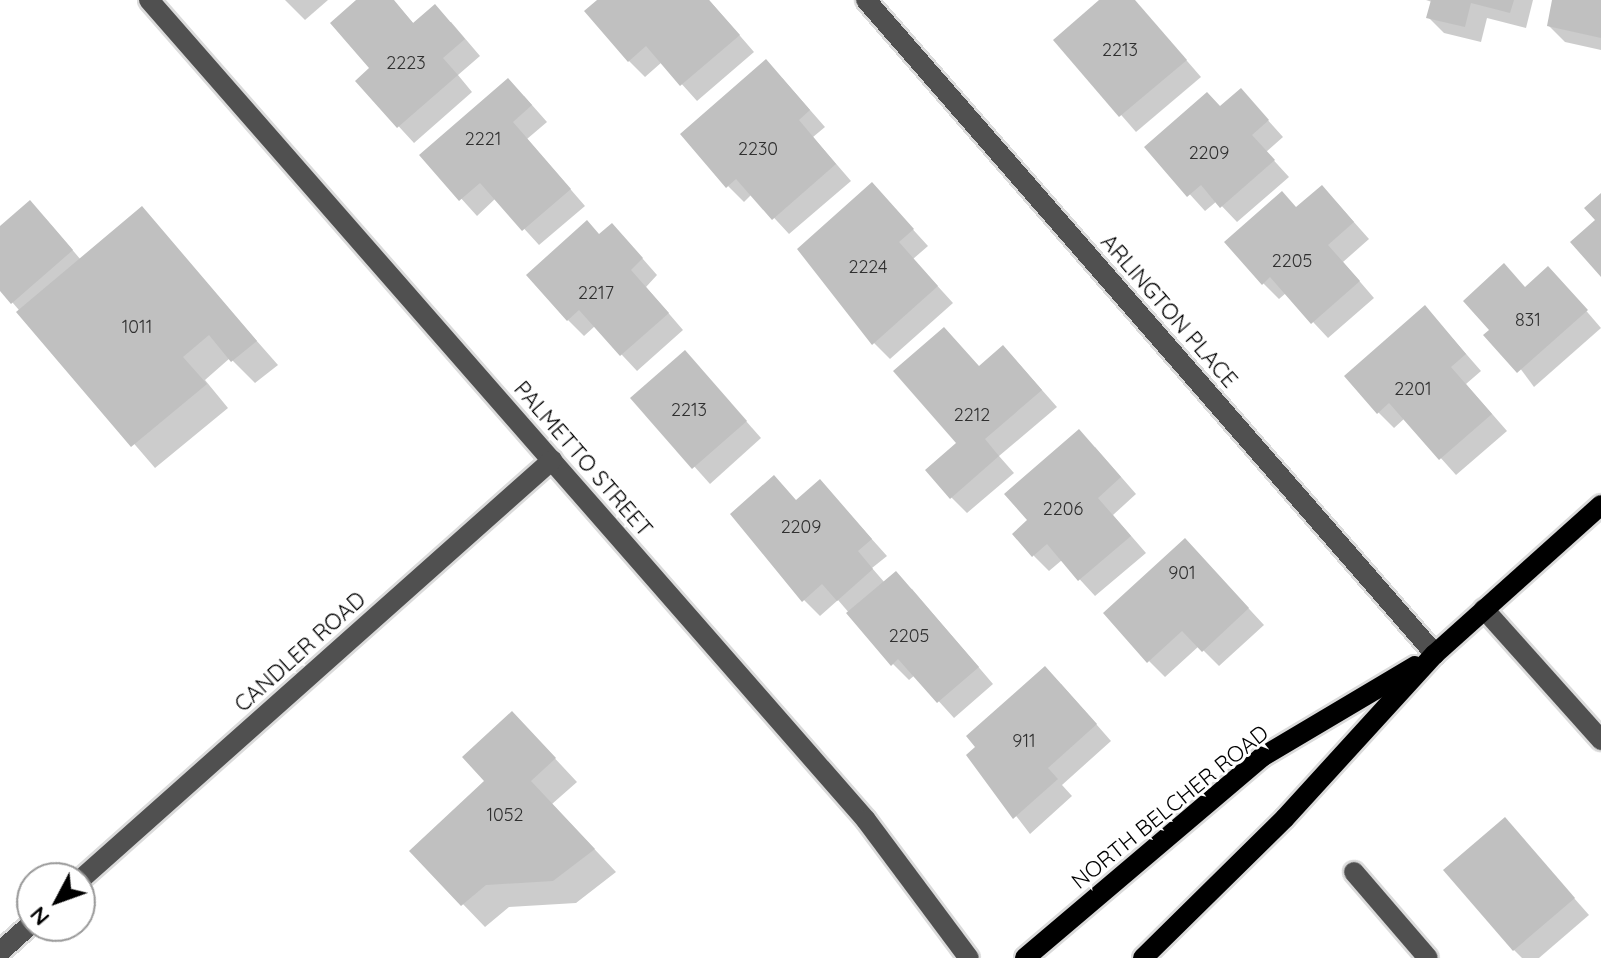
<!DOCTYPE html>
<html>
<head>
<meta charset="utf-8">
<style>
  body { margin:0 }
  #map { position:relative; width:1601px; height:958px; overflow:hidden; background:#fff; font-family:Quicksand,sans-serif }
  div>[style] { position:absolute }
  [style*='--x'] { left:calc(var(--x)*1px); top:calc(var(--y)*1px); width:calc(var(--w)*1px); rotate:calc(var(--a)*1deg) }
  .shadow>* { inset:0; background:#0003 }
  .building>* { inset:0; background:#c0c0c0 }
  .roads { filter:drop-shadow(2px 0 #dbdbdb) drop-shadow(-2px 0 #dbdbdb) drop-shadow(0 2px #dbdbdb) drop-shadow(0 -2px #dbdbdb) }
  .minor>* { height:20px; margin:-10px; padding:0 10px; transform-origin:10px; border-radius:10px; background:#505050 }
  .major>* { height:20px; margin:-10px; padding:0 10px; transform-origin:10px; border-radius:10px; background:#000 }
  span { translate:-50% -50%; white-space:nowrap; text-align:center; line-height:1.15; -webkit-text-stroke:6px #fff; paint-order:stroke }
  .number-label { font-size:18px; color:#303030 }
  .number-label span { -webkit-text-stroke-width:0 }
  .street-label { font-size:22px; color:#000 }
  .north { position:absolute; left:16px; top:862px; width:80px; height:80px; box-sizing:border-box; background:#fff; border:2px solid #999; border-radius:50%; rotate:229deg; font-size:22px; font-weight:700; line-height:32px; text-align:center; color:#000 }
  .north::after { content:''; display:block; margin:auto; width:28px; height:36px; background:#000; clip-path:polygon(50% 0,100% 100%,50% 72%,0 100%) }
</style>
</head>
<body>
<div id="map">
  <div class="shadow">
    <i style="clip-path:polygon(285px 0,328px 0,305px 20px)"></i>
    <i style="clip-path:polygon(359px 0,393px 0,414px 24px,451px 22px,480px 56px,458px 75px,472px 92px,414px 143px,357px 81px,372px 68px)"></i>
    <i style="clip-path:polygon(600px 0,709px 0,754px 52px,697px 101px,662px 62px,645px 77px,629px 61px)"></i>
    <i style="clip-path:polygon(1103px 0,1134px 0,1201px 77px,1136px 132px,1056px 40px)"></i>
    <i style="clip-path:polygon(1426px 0,1533px 0,1526px 28px,1487px 18px,1481px 42px,1444px 33px,1428px 17px,1432px 2px)"></i>
    <i style="clip-path:polygon(1554px 0,1601px 0,1601px 50px,1565px 42px,1549px 26px)"></i>
    <i style="clip-path:polygon(782px 78px,825px 127px,813px 137px,851px 181px,789px 234px,752px 194px,744px 202px,728px 186px)"></i>
    <i style="clip-path:polygon(524px 96px,547px 122px,527px 139px,585px 206px,539px 245px,496px 198px,477px 216px,422px 155px)"></i>
    <i style="clip-path:polygon(1256px 107px,1283px 137px,1266px 152px,1289px 177px,1237px 222px,1217px 201px,1205px 211px,1147px 147px,1221px 108px)"></i>
    <i style="clip-path:polygon(887px 201px,928px 246px,913px 259px,953px 303px,890px 359px,874px 343px)"></i>
    <i style="clip-path:polygon(1337px 203px,1369px 239px,1343px 262px,1374px 298px,1328px 338px,1286px 293px,1279px 299px,1263px 283px,1297px 209px)"></i>
    <i style="clip-path:polygon(141px 209px,278px 365px,255px 383px,230px 358px,205px 380px,228px 408px,155px 468px,0 288px,0 228px,46px 219px,81px 260px)"></i>
    <i style="clip-path:polygon(600px 236px,628px 242px,657px 275px,646px 287px,683px 330px,637px 371px,595px 326px,584px 336px,568px 320px)"></i>
    <i style="clip-path:polygon(1564px 285px,1601px 328px,1534px 387px,1492px 330px,1526px 289px)"></i>
    <i style="clip-path:polygon(1440px 324px,1481px 371px,1466px 384px,1507px 431px,1456px 475px,1405px 418px,1394px 428px,1378px 412px)"></i>
    <i style="clip-path:polygon(1019px 364px,1057px 407px,999px 456px,1014px 473px,967px 513px,951px 497px,959px 444px,980px 368px)"></i>
    <i style="clip-path:polygon(700px 369px,761px 438px,710px 484px,633px 398px)"></i>
    <i style="clip-path:polygon(1095px 447px,1136px 494px,1113px 515px,1146px 553px,1095px 596px,1062px 560px,1049px 571px,1034px 556px,1030px 521px)"></i>
    <i style="clip-path:polygon(835px 498px,887px 556px,872px 568px,885px 583px,912px 589px,993px 684px,954px 718px,915px 675px,909px 680px,893px 664px,838px 600px,820px 616px,804px 600px,797px 502px)"></i>
    <i style="clip-path:polygon(1201px 557px,1264px 625px,1219px 666px,1199px 646px,1165px 677px,1149px 661px)"></i>
    <i style="clip-path:polygon(1061px 684px,1111px 741px,1062px 785px,1072px 796px,1030px 834px,969px 755px)"></i>
    <i style="clip-path:polygon(534px 736px,577px 782px,552px 804px,616px 872px,576px 903px,509px 907px,485px 927px,412px 851px)"></i>
    <i style="clip-path:polygon(1505px 820px,1589px 915px,1539px 958px,1522px 958px,1514px 950px)"></i>
  </div>
  <div class="building">
    <i style="clip-path:polygon(356px 0,394px 0,413px 23px,435px 4px,465px 39px,443px 58px,458px 75px,397px 128px,355px 81px,369px 68px,330px 23px)"></i>
    <i style="clip-path:polygon(597px 0,709px 0,740px 35px,680px 86px,646px 46px,628px 62px,584px 11px)"></i>
    <i style="clip-path:polygon(1099px 0,1135px 0,1187px 60px,1119px 117px,1053px 40px)"></i>
    <i style="clip-path:polygon(1431px 0,1514px 0,1510px 13px,1471px 3px,1465px 27px,1426px 18px)"></i>
    <i style="clip-path:polygon(1552px 0,1601px 0,1601px 38px,1547px 26px)"></i>
    <i style="clip-path:polygon(766px 59px,810px 110px,799px 120px,836px 164px,772px 220px,736px 179px,726px 188px,680px 134px)"></i>
    <i style="clip-path:polygon(508px 78px,532px 105px,513px 122px,571px 189px,522px 231px,480px 183px,459px 201px,419px 155px)"></i>
    <i style="clip-path:polygon(1241px 88px,1269px 120px,1252px 135px,1275px 160px,1220px 208px,1201px 185px,1187px 197px,1144px 147px,1207px 92px,1220px 106px)"></i>
    <i style="clip-path:polygon(872px 182px,914px 229px,899px 242px,938px 286px,872px 345px,797px 249px)"></i>
    <i style="clip-path:polygon(1322px 185px,1354px 222px,1328px 245px,1360px 281px,1311px 324px,1270px 277px,1262px 285px,1224px 242px,1282px 191px,1296px 207px)"></i>
    <i style="clip-path:polygon(1601px 193px,1601px 277px,1570px 242px,1595px 220px,1584px 208px)"></i>
    <i style="clip-path:polygon(30px 200px,73px 250px,11px 304px,0 291px,0 226px)"></i>
    <i style="clip-path:polygon(142px 206px,257px 341px,231px 362px,209px 335px,183px 357px,207px 384px,131px 447px,16px 312px)"></i>
    <i style="clip-path:polygon(587px 220px,599px 234px,612px 223px,643px 258px,631px 270px,669px 313px,620px 356px,579px 310px,567px 321px,526px 275px)"></i>
    <i style="clip-path:polygon(1504px 263px,1525px 287px,1548px 266px,1588px 310px,1517px 373px,1483px 335px,1489px 330px,1463px 301px)"></i>
    <i style="clip-path:polygon(1425px 305px,1466px 354px,1451px 367px,1492px 414px,1439px 460px,1389px 403px,1377px 414px,1344px 376px)"></i>
    <i style="clip-path:polygon(944px 327px,979px 366px,1003px 345px,1042px 390px,985px 439px,999px 456px,950px 499px,925px 470px,956px 443px,893px 371px)"></i>
    <i style="clip-path:polygon(685px 350px,747px 421px,692px 469px,630px 398px)"></i>
    <i style="clip-path:polygon(1079px 429px,1121px 477px,1098px 498px,1131px 536px,1078px 581px,1047px 544px,1032px 557px,1012px 534px,1027px 520px,1004px 494px)"></i>
    <i style="clip-path:polygon(774px 475px,796px 500px,820px 479px,872px 539px,858px 551px,873px 569px,837px 601px,822px 584px,802px 602px,730px 514px)"></i>
    <i style="clip-path:polygon(1185px 538px,1249px 608px,1202px 652px,1182px 631px,1147px 663px,1103px 613px)"></i>
    <i style="clip-path:polygon(896px 571px,979px 667px,937px 703px,898px 659px,891px 666px,846px 613px)"></i>
    <i style="clip-path:polygon(1045px 666px,1097px 724px,1048px 768px,1058px 779px,1013px 819px,966px 755px,975px 747px,966px 736px)"></i>
    <i style="clip-path:polygon(512px 711px,556px 758px,531px 781px,595px 849px,553px 881px,486px 885px,461px 906px,409px 851px,484px 781px,462px 757px)"></i>
    <i style="clip-path:polygon(1505px 817px,1575px 898px,1513px 951px,1443px 870px)"></i>
  </div>
  <div class="roads">
    <div class="minor">
      <i style="--x:149;--y:0;--w:1089;--a:48.83"></i>
      <i style="--x:866;--y:820;--w:172;--a:53.3"></i>
      <i style="--x:866;--y:0;--w:867;--a:48.98"></i>
      <i style="--x:1484;--y:609;--w:176;--a:48.2"></i>
      <i style="--x:1354;--y:872;--w:113;--a:49.3"></i>
      <i style="--x:80;--y:880;--w:632;--a:-41.66"></i>
      <i style="--x:0;--y:952;--w:43;--a:-42.2"></i>
    </div>
    <div class="major">
      <i style="--x:1025;--y:958;--w:311;--a:-40.3"></i>
      <i style="--x:1262;--y:757;--w:178;--a:-30.7"></i>
      <i style="--x:1143;--y:958;--w:199;--a:-44.6"></i>
      <i style="--x:1285;--y:818;--w:222;--a:-47.6"></i>
      <i style="--x:1435;--y:654;--w:223;--a:-41.9"></i>
    </div>
  </div>
  <div class="number-label">
    <span style="left:1120px;top:50px">2213</span>
    <span style="left:406px;top:63px">2223</span>
    <span style="left:483px;top:139px">2221</span>
    <span style="left:758px;top:149px">2230</span>
    <span style="left:1209px;top:153px">2209</span>
    <span style="left:1292px;top:261px">2205</span>
    <span style="left:868px;top:267px">2224</span>
    <span style="left:596px;top:293px">2217</span>
    <span style="left:1528px;top:320px">831</span>
    <span style="left:137px;top:327px">1011</span>
    <span style="left:1413px;top:389px">2201</span>
    <span style="left:689px;top:410px">2213</span>
    <span style="left:972px;top:415px">2212</span>
    <span style="left:1063px;top:509px">2206</span>
    <span style="left:801px;top:527px">2209</span>
    <span style="left:1182px;top:573px">901</span>
    <span style="left:909px;top:636px">2205</span>
    <span style="left:1024px;top:741px">911</span>
    <span style="left:505px;top:815px">1052</span>
  </div>
  <div class="street-label">
    <span style="left:1169px;top:311px;rotate:49deg">ARLINGTON PLACE</span>
    <span style="left:583px;top:459px;rotate:49deg">PALMETTO STREET</span>
    <span style="left:300px;top:652px;rotate:-42deg">CANDLER ROAD</span>
    <span style="left:1170px;top:807px;rotate:-39deg">NORTH BELCHER ROAD</span>
  </div>
  <div class="north">N</div>
</div>
</body>
</html>
